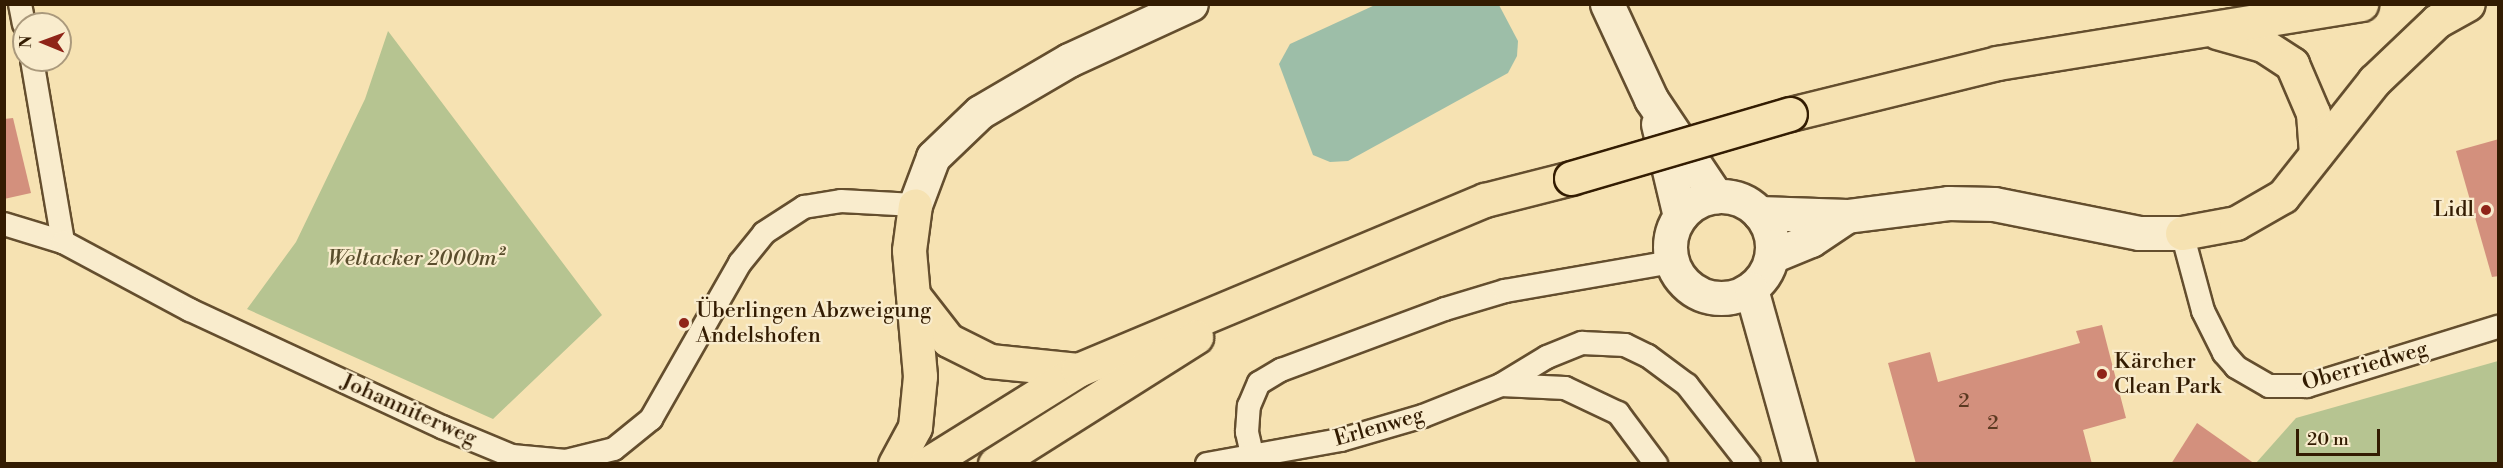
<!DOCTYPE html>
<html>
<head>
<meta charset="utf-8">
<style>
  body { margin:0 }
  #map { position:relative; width:2503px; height:468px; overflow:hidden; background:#f6e2b2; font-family:"Libre Bodoni",serif }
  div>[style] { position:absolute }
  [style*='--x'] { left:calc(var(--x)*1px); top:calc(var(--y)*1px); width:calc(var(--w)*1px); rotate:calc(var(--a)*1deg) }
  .green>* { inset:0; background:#b6c491 }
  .water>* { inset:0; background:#9dbea8 }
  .building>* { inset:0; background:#d3907d }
  .roads { filter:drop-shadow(2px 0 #644e2e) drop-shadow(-2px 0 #644e2e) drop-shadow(0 2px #644e2e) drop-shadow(0 -2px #644e2e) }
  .street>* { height:22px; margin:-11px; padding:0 11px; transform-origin:11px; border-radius:11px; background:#f9eccd }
  .secondary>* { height:33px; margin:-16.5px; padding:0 16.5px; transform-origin:16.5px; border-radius:16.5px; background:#f9eccd }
  .secondary>.ring { margin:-16.5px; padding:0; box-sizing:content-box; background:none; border:33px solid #f9eccd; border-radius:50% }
  .highway>* { height:33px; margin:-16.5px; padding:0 16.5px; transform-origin:16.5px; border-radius:16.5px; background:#f6e2b2 }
  .bridges { filter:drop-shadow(2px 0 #331c02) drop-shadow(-2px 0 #331c02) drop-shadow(0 2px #331c02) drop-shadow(0 -2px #331c02) }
  .highway-bridge>* { height:33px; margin:-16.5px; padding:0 16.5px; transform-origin:16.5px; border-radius:16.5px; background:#f6e2b2 }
  .dots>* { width:16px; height:16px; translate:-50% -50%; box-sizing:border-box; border:3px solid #f9eccd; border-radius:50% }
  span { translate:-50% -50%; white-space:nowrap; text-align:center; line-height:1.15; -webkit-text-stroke:4.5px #f9eccd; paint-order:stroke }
  .number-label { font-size:20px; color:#5b3921 }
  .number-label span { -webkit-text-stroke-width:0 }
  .poi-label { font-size:22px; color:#331c02 }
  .right { translate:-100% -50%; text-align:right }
  .left { translate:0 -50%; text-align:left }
  .park-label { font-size:22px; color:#5a4e2d; font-style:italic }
  .street-label { font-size:22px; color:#331c02 }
  .frame { position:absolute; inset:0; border:6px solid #331c02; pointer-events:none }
  .north { position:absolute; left:12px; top:12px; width:60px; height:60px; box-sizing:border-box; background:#f9eccd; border:2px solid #aa997c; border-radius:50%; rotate:271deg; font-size:16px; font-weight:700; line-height:24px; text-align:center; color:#331c02 }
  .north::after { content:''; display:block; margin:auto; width:21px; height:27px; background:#8f2418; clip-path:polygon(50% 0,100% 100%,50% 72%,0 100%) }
  .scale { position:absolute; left:2296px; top:429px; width:84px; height:27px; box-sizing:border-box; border:3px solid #331c02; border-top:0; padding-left:8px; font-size:18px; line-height:21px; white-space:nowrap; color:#331c02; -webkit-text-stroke:4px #f9eccd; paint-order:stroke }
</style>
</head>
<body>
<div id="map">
  <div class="green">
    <i style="clip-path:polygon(388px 31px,602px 315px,493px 419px,247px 309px,296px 242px,365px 99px)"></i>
    <i style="clip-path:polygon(2498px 361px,2498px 463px,2256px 463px,2296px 418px)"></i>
  </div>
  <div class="water">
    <i style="clip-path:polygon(1375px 5px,1499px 5px,1518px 41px,1517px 56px,1508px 73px,1348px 161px,1330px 162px,1313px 155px,1279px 64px,1290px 44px)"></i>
  </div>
  <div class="building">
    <i style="clip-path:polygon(13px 118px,31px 193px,4px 199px,4px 119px)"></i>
    <i style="clip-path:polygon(2499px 139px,2499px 276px,2492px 277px,2456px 151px)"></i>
    <i style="clip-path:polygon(2102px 325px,2126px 418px,2083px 430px,2092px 464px,1916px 464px,1888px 363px,1930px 352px,1938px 382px,2080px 343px,2076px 331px)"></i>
    <i style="clip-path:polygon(2197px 423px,2255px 464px,2171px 464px)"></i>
  </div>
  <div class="roads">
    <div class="street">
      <i style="--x:20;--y:4;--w:20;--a:79"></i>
      <i style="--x:32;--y:60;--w:185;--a:80.3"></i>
      <i style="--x:4;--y:224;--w:62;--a:17"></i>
      <i style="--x:63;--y:242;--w:144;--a:28.2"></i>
      <i style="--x:190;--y:310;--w:278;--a:24.9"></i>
      <i style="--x:442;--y:427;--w:76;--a:22.5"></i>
      <i style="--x:512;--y:456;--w:54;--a:5.3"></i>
      <i style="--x:566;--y:461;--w:49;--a:-14"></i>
      <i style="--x:614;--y:449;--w:48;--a:-39"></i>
      <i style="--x:651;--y:419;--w:180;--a:-60.3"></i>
      <i style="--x:740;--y:263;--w:38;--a:-51"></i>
      <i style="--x:764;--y:233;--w:48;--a:-33"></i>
      <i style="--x:804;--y:207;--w:37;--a:-9"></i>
      <i style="--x:841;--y:201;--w:74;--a:3.1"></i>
      <i style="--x:2182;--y:233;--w:81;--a:74.9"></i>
      <i style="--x:2203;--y:311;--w:47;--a:63.4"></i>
      <i style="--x:2224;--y:353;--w:18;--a:49"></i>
      <i style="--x:2236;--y:367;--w:38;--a:30"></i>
      <i style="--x:2269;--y:386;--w:38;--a:0"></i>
      <i style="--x:2307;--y:386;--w:200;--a:-17.2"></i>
      <i style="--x:1501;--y:385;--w:54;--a:-31.3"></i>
      <i style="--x:1547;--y:357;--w:38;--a:-22"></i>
      <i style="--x:1582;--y:343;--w:43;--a:2.7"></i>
      <i style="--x:1625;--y:345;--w:25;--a:26"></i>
      <i style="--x:1648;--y:356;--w:49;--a:36.6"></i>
      <i style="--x:1687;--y:385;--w:100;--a:51.9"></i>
      <i style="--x:1252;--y:454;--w:23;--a:-103"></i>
      <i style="--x:1247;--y:432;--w:26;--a:-86"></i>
      <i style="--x:1249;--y:406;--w:25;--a:-67"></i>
      <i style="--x:1259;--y:383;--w:26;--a:-31"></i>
      <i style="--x:1281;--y:370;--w:175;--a:-20.4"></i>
      <i style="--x:1445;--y:309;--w:63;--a:-16.7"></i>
      <i style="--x:1505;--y:291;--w:169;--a:-9.9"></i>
      <i style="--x:1207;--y:464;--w:136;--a:-10.2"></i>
      <i style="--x:1341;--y:440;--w:85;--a:-16.3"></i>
      <i style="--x:1423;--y:416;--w:84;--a:-21.7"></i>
      <i style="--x:1501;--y:385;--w:64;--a:2.7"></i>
      <i style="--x:1565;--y:388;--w:59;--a:25.3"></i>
      <i style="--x:1618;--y:413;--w:64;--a:53.3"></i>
    </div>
    <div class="secondary">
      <i style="--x:1607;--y:4;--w:105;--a:65.1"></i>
      <i style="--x:1651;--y:99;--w:117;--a:56.2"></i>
      <i style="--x:1658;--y:124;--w:95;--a:76.6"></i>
      <i class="ring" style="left:1670px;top:196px;width:69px;height:69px"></i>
      <i style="--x:915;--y:205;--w:51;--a:-69.4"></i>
      <i style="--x:933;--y:157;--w:65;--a:-43.8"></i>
      <i style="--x:980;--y:112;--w:103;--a:-30.3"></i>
      <i style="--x:1069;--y:60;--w:134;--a:-24.7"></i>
      <i style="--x:1759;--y:213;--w:88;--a:2"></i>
      <i style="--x:1847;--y:216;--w:102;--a:-7.3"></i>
      <i style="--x:1948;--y:203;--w:46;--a:1.2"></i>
      <i style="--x:1994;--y:204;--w:148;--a:11.3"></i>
      <i style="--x:2139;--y:233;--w:43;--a:0"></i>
      <i style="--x:1772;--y:256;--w:42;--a:-22.3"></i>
      <i style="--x:1811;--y:240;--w:43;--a:-33.7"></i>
      <i style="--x:1751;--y:289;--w:182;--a:74.4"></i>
    </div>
    <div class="highway">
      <i style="--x:2217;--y:32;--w:48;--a:15.8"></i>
      <i style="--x:2263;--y:45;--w:35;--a:33"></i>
      <i style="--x:2292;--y:64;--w:53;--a:66.8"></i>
      <i style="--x:2313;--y:113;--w:41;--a:85.8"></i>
      <i style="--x:1790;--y:114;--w:213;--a:-13.8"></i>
      <i style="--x:1997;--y:63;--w:369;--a:-9.2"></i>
      <i style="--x:2182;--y:233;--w:55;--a:-10.5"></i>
      <i style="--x:2236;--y:223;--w:54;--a:-29.9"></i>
      <i style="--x:2283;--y:196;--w:147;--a:-51.6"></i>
      <i style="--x:2374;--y:81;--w:87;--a:-43.6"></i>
      <i style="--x:2437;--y:21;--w:35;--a:-29"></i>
      <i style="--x:913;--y:295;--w:57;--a:52.1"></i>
      <i style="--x:948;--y:340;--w:47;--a:26.6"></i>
      <i style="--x:990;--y:361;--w:88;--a:5.8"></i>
      <i style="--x:895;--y:464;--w:42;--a:-61.6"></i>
      <i style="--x:915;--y:427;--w:51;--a:-84.4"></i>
      <i style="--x:920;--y:376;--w:126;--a:-95"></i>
      <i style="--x:909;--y:250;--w:45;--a:-82.4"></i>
      <i style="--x:927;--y:464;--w:178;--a:-31.9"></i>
      <i style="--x:1078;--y:370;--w:441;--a:-22.7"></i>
      <i style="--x:1485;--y:200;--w:89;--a:-14.3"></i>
      <i style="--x:995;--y:464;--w:238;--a:-32.3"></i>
    </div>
  </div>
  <div class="bridges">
    <div class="highway-bridge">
      <i style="--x:1571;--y:178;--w:228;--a:-16.3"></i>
    </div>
  </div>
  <div class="dots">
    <i style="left:2486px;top:210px;background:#8f2418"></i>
    <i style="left:684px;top:323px;background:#8f2418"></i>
    <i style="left:2102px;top:374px;background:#8f2418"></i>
  </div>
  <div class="number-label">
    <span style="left:1964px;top:401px">2</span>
    <span style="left:1993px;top:423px">2</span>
  </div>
  <div class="poi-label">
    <span class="right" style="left:2474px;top:210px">Lidl</span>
    <span class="left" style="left:696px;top:323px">Überlingen Abzweigung<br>Andelshofen</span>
    <span class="left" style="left:2114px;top:374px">Kärcher<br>Clean Park</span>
  </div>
  <div class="park-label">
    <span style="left:416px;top:259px">Weltacker 2000m²</span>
  </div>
  <div class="street-label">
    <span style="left:2365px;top:366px;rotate:-16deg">Oberriedweg</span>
    <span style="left:409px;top:410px;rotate:24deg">Johanniterweg</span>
    <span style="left:1379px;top:427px;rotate:-16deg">Erlenweg</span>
  </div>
  <div class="frame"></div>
  <div class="north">N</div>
  <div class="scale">20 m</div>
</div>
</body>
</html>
